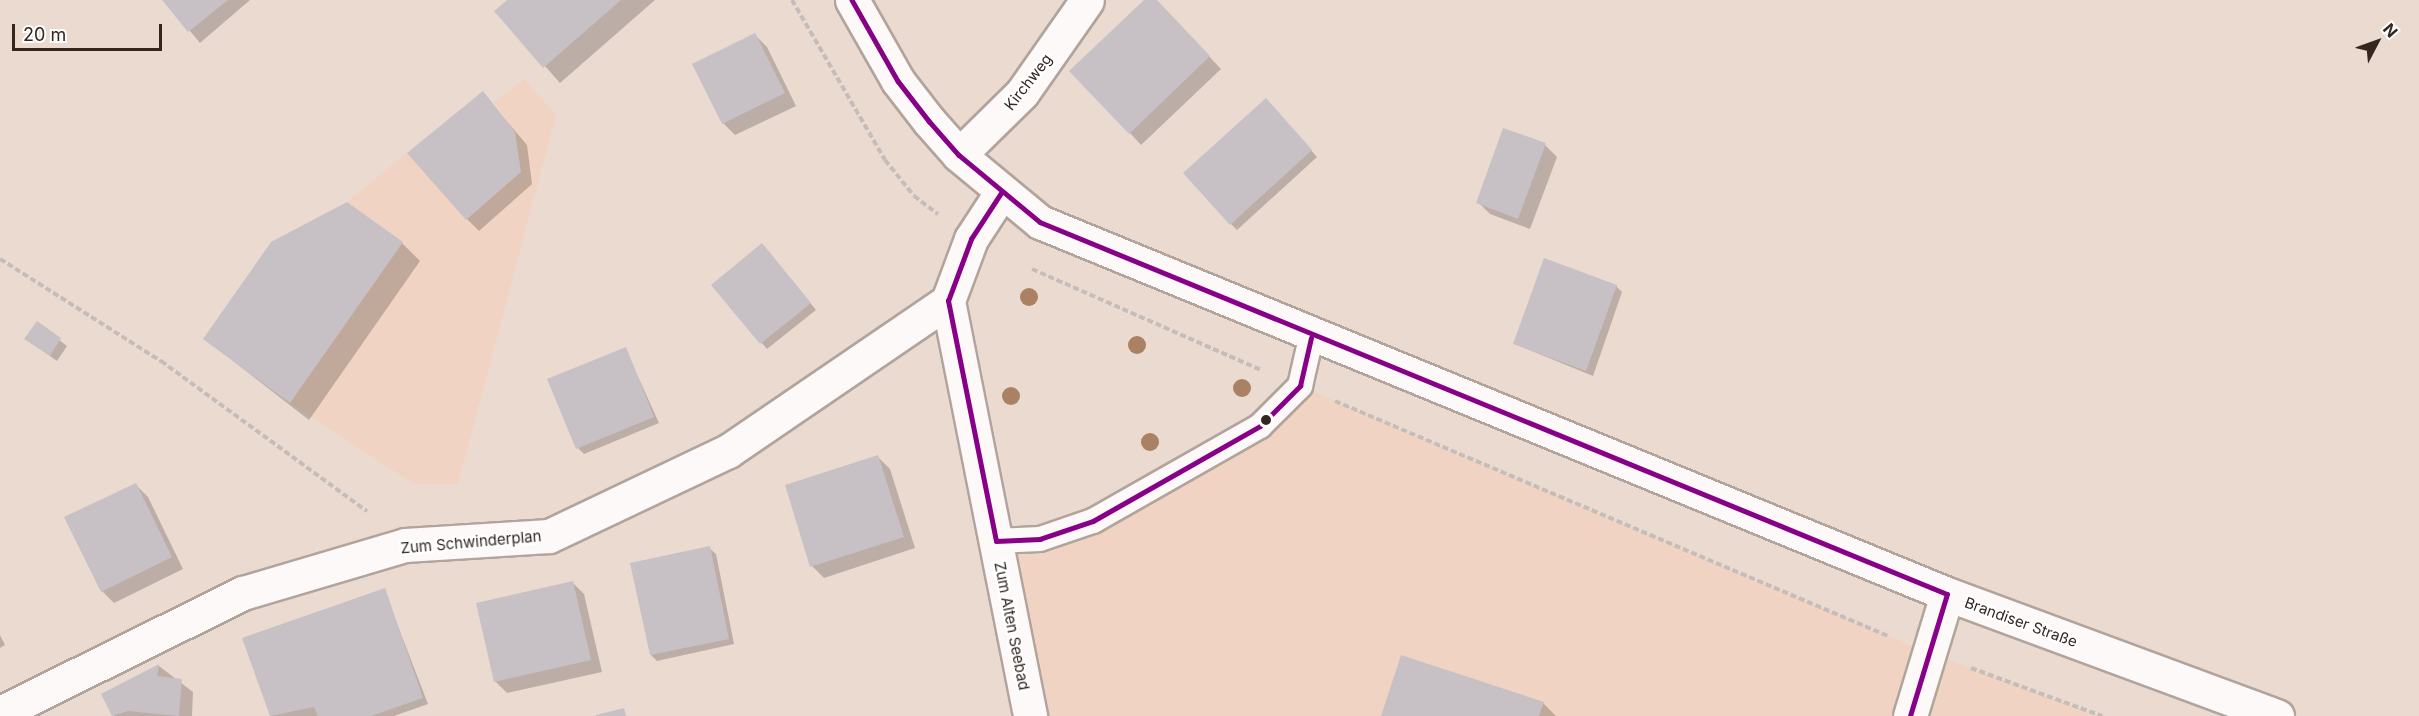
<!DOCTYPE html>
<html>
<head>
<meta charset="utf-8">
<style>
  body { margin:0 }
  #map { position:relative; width:2419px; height:716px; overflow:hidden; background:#ebdad0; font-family:Inter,sans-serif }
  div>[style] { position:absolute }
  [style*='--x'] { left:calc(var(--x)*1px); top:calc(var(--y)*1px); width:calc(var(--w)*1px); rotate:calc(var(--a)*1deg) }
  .built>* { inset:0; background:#f0d3c2 }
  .shadow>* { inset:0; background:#0003 }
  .building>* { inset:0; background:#c7c1c6 }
  .path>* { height:4px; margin-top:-2px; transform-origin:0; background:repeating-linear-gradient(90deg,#c5bdba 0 6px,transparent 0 9px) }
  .roads { filter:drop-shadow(2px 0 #b1a49c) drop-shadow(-2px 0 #b1a49c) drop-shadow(0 2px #b1a49c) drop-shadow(0 -2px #b1a49c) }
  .lane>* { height:24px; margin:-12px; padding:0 12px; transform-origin:12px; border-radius:12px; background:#fcf9f8 }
  .street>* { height:33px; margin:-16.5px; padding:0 16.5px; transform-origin:16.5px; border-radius:16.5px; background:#fcf9f8 }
  .secondary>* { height:33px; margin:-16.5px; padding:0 16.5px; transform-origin:16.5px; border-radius:16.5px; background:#fcf9f8 }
  .bus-1>* { height:4.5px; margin:-2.25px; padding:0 2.25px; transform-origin:2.25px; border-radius:2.25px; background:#808 }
  .trees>* { width:18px; height:18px; margin:-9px; border-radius:50%; background:#aa8162 }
  .dots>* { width:16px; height:16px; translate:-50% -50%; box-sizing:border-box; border:3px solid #fff; border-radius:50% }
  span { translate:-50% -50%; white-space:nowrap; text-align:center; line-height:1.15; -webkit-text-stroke:5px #fff; paint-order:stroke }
  .street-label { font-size:15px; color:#32261f }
  .north { position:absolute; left:2347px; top:12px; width:60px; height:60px; -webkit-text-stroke:4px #fff; paint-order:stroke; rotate:49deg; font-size:16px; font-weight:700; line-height:24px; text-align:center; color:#32261f }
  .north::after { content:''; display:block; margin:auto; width:21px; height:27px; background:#32261f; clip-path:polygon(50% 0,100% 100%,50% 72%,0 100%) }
  .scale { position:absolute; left:12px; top:24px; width:150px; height:27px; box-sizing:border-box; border:3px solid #32261f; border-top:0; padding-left:8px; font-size:18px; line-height:21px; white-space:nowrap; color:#32261f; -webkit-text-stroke:4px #fff; paint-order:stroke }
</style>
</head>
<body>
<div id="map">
  <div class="built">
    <i style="clip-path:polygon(524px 79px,556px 115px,458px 484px,414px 484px,290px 403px,403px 242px,347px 202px,407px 153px,466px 219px,520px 172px,515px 132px,494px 102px)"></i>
    <i style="clip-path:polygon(1300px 386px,1929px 653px,2102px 716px,1030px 716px,996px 541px,1093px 521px)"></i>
  </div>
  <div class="shadow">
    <i style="clip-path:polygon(164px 0,250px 0,200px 43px)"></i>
    <i style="clip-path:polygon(509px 0,655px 0,560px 83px,496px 11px)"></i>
    <i style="clip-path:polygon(1146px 0,1156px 0,1221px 69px,1141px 145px,1130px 133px)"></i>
    <i style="clip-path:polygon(755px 35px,767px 47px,796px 106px,735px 135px,723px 123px,694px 65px)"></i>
    <i style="clip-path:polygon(483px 93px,527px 145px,532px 184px,479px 231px,467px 219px)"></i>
    <i style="clip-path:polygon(1272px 106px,1317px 157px,1237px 230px,1231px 224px)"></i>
    <i style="clip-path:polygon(1545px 145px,1557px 157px,1530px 229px,1490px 214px,1478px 202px)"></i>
    <i style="clip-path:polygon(402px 243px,420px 261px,309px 420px,205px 339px)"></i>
    <i style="clip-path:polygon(768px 251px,816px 310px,767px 349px,713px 285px)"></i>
    <i style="clip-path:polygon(1616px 286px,1622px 292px,1593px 376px,1515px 344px)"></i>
    <i style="clip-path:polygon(37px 323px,67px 346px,57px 361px,26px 339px)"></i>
    <i style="clip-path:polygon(625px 348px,659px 423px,584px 454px,578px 448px)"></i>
    <i style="clip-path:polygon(878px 457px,890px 469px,915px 548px,824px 578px,812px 566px)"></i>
    <i style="clip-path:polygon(136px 485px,148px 497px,183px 569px,114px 603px,102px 591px)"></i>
    <i style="clip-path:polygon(709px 548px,716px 554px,734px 644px,657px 661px,651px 655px)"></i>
    <i style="clip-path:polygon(572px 582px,584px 594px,602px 672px,507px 693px,495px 681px)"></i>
    <i style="clip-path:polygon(384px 590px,428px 704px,394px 716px,271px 716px,244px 639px)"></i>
    <i style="clip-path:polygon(0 635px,5px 645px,0 648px)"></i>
    <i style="clip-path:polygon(159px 666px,193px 692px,192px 716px,114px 716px,103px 694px)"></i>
    <i style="clip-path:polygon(1543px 703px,1556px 716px,1383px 716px)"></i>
  </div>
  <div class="building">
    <i style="clip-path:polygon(162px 0,228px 0,188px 32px)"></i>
    <i style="clip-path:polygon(507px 0,621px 0,543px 68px,494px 11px)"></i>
    <i style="clip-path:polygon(1144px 0,1157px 0,1210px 56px,1129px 134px,1069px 71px)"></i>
    <i style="clip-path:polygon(755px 33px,785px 93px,722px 124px,692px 64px)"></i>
    <i style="clip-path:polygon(483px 91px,515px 132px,521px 172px,466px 220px,407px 153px)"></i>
    <i style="clip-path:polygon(1266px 98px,1312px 150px,1230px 225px,1183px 173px)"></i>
    <i style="clip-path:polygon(1503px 128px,1546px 143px,1518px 219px,1476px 203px)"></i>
    <i style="clip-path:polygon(347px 202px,403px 242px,290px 403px,203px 339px,271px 242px)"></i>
    <i style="clip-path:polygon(762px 243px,811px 303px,760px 344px,711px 285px)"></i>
    <i style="clip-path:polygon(1544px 258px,1617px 285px,1586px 371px,1513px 344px)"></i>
    <i style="clip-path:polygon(37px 321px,61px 338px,50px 356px,24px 339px)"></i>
    <i style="clip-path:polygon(626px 347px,654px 417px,576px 449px,547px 379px)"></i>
    <i style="clip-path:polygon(878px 455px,904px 537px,810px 567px,785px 485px)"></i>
    <i style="clip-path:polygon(136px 483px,172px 557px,101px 592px,64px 517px)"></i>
    <i style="clip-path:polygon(710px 546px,729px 639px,650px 655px,630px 563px)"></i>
    <i style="clip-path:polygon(573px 581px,591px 660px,494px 682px,476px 603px)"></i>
    <i style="clip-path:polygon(385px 588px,423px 698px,371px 716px,318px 716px,314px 707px,270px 716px,242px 638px)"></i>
    <i style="clip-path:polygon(1401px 655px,1544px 702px,1539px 716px,1381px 716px)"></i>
    <i style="clip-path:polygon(159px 664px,157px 676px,182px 679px,179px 716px,128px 711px,112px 716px,101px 694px)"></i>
    <i style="clip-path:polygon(624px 708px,626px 716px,596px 716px,596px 715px)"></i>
  </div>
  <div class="path">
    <i style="--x:792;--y:0;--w:185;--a:59.8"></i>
    <i style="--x:885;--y:160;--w:46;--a:51.1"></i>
    <i style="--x:914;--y:196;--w:30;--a:37"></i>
    <i style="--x:0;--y:259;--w:191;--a:32.4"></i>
    <i style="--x:161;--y:361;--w:255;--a:36.1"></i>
    <i style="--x:1032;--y:269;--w:250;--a:23.8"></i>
    <i style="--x:1335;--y:401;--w:601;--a:23.02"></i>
    <i style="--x:1971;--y:668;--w:140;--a:20.1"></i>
  </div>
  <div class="roads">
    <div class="lane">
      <i style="--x:996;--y:541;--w:44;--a:-2.6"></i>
      <i style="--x:1040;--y:539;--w:56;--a:-18.8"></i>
      <i style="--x:1093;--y:521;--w:192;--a:-29.6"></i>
      <i style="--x:1260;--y:426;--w:57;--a:-45"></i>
      <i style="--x:1300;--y:386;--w:49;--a:-77.1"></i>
    </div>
    <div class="street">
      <i style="--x:959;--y:155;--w:88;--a:-44.5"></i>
      <i style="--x:1022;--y:93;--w:113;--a:-55"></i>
      <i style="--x:1001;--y:193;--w:55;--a:123.1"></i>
      <i style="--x:971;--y:239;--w:66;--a:110.4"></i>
      <i style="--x:948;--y:301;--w:423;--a:78.8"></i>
      <i style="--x:0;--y:713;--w:271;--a:-26.3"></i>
      <i style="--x:243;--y:593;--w:169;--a:-16.5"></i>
      <i style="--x:405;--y:545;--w:144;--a:-3.6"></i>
      <i style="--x:549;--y:536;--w:198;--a:-25.4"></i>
      <i style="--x:728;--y:451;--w:266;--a:-34.3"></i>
    </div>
    <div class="secondary">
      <i style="--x:852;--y:0;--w:93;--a:60.4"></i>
      <i style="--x:898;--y:81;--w:51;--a:52.2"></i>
      <i style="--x:929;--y:121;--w:45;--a:48.6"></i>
      <i style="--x:959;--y:155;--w:105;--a:39.6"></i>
      <i style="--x:1040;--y:222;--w:980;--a:22.3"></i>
      <i style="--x:1947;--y:594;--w:352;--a:20.3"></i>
      <i style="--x:1910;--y:716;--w:127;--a:-73.1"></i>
    </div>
  </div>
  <div class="bus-1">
    <i style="--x:852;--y:0;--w:93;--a:60.4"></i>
    <i style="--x:898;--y:81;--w:51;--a:52.2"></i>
    <i style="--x:929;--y:121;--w:45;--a:48.6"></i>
    <i style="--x:959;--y:155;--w:105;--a:39.6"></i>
    <i style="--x:1040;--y:222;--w:980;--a:22.3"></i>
    <i style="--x:996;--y:541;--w:44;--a:-2.6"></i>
    <i style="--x:1040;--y:539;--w:56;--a:-18.8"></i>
    <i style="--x:1093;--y:521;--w:192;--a:-29.6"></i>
    <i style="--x:1260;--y:426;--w:57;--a:-45"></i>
    <i style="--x:1300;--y:386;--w:49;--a:-77.1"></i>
    <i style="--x:996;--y:541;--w:245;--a:-101.3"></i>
    <i style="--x:948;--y:301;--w:66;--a:-69.6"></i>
    <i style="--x:971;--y:239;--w:55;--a:-56.9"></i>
    <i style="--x:1910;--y:716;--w:127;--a:-73.1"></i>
  </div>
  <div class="trees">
    <i style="left:1029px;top:297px"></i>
    <i style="left:1137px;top:345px"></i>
    <i style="left:1242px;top:388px"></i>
    <i style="left:1011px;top:396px"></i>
    <i style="left:1150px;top:442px"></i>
  </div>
  <div class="dots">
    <i style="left:1266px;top:420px;background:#32261f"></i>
  </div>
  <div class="street-label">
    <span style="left:1028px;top:82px;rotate:-52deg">Kirchweg</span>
    <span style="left:471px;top:542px;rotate:-5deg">Zum Schwinderplan</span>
    <span style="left:2021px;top:622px;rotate:20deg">Brandiser Straße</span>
    <span style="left:1012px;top:626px;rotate:79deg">Zum Alten Seebad</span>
  </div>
  <div class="north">N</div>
  <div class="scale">20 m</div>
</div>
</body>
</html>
